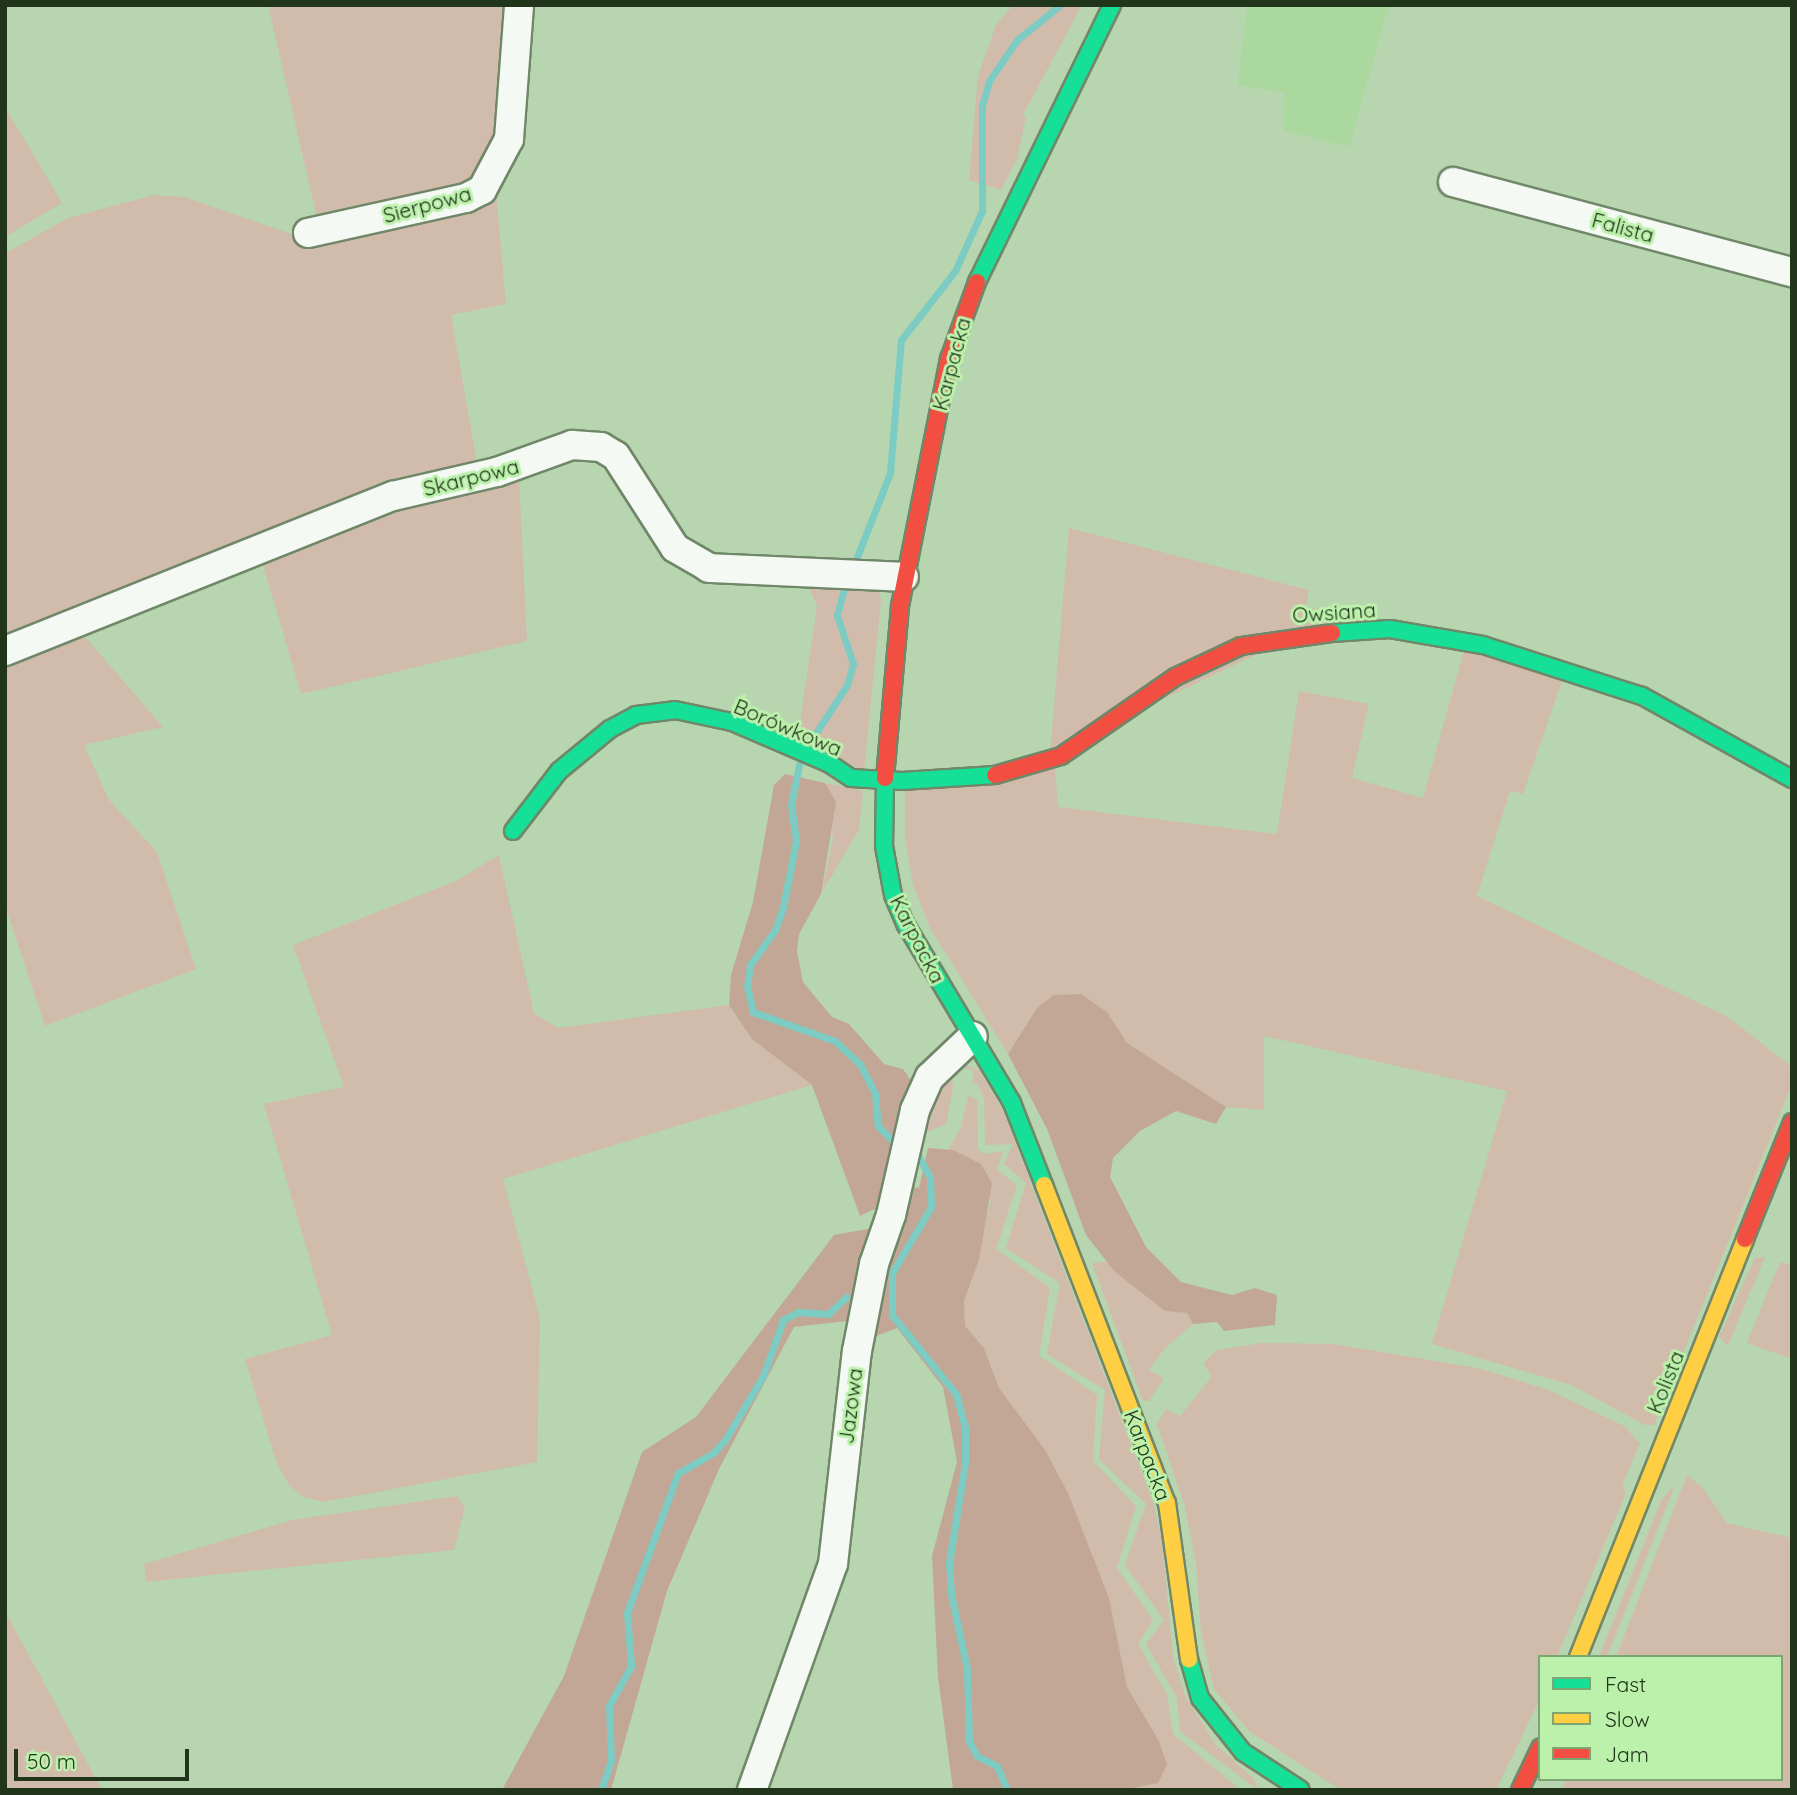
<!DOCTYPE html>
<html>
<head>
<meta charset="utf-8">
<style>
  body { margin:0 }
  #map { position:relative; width:1797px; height:1795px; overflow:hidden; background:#b7d5af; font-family:Quicksand,sans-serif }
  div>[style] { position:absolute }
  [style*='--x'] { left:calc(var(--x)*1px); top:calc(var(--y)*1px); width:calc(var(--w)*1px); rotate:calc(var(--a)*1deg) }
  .built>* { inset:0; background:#abd89e }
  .green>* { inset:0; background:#d1bcab }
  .forest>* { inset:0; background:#c3a796 }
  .stream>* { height:7px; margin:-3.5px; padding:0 3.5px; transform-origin:3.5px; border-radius:3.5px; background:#7cccc3 }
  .roads { filter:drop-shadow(2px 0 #708769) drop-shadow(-2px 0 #708769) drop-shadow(0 2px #708769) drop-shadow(0 -2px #708769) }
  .street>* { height:28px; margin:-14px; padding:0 14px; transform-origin:14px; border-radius:14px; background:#f4f9f3 }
  .fast>* { height:16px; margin:-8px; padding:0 8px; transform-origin:8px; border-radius:8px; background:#16e098 }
  .slow>* { height:16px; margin:-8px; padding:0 8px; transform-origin:8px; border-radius:8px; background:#ffcf43 }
  .jam>* { height:16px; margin:-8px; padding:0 8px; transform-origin:8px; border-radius:8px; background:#f24e42 }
  span { translate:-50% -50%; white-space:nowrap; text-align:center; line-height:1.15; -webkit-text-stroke:6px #bcf1ac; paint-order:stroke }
  .street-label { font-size:21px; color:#20351a }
  .frame { position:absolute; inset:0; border:7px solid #20351a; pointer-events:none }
  .legend { position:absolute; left:1538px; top:1655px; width:245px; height:126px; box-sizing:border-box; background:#bcf1ac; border:2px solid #7ea672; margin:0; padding:9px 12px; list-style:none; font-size:21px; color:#20351a }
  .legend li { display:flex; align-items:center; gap:14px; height:35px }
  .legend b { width:35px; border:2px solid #7ea672 }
  .scale { position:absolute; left:14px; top:1749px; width:175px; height:32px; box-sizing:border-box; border:4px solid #20351a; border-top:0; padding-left:9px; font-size:21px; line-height:24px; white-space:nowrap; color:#20351a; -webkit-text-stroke:5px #bcf1ac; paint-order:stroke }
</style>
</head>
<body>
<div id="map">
  <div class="built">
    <i style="clip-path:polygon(1247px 5px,1389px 5px,1349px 147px,1283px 130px,1285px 93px,1238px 85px)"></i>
  </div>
  <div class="green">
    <i style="clip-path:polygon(268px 5px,514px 5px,502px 138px,480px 183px,318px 222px)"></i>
    <i style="clip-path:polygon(1013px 5px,1082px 5px,1023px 115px,1026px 117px,1017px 159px,1001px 190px,969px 180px,978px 76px,996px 25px)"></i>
    <i style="clip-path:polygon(5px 107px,62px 203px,5px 237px)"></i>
    <i style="clip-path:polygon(495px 182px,506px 304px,451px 315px,477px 463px,5px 641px,6px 253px,68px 218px,154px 195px,184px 197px,303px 238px)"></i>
    <i style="clip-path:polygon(519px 477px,527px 641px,301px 694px,261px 558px,402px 509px)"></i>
    <i style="clip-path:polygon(1069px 528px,1309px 590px,1306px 607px,1371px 619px,1317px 625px,1050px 754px)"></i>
    <i style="clip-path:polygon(807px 583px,878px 587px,881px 601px,864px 771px,798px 736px,817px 606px)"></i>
    <i style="clip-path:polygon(76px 634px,87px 639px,163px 727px,84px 745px,109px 800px,157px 852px,196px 969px,45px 1026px,5px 905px,5px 661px)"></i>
    <i style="clip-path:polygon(1465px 647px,1563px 678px,1523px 794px,1510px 791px,1477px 896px,1728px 1017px,1792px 1067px,1792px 1084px,1654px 1425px,1645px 1425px,1571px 1385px,1432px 1344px,1507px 1091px,1264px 1036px,1264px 1110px,1226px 1107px,1127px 1043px,1107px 1012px,1037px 1008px,1008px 1054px,930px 928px,913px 885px,905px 837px,905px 789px,1055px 765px,1058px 807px,1277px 834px,1299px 691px,1369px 704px,1352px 778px,1423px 798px)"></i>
    <i style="clip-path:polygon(826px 783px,863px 791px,859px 830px,821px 894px,833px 840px)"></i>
    <i style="clip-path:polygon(499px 855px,534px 1013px,558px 1028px,729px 1005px,752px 1039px,812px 1085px,503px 1179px,540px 1318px,537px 1462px,324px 1502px,303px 1497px,289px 1485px,277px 1464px,245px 1359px,332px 1335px,264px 1104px,344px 1087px,293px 945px,456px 881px)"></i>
    <i style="clip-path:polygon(963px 1064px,979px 1070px,1003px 1111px,1153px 1502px,1162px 1539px,1173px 1656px,1185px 1696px,1216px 1745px,1254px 1779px,1258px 1790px,1180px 1731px,1177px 1698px,1146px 1644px,1164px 1620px,1125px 1565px,1146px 1504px,1099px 1459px,1105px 1390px,1047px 1354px,1060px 1283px,1006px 1248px,1026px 1183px,1004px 1164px,1013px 1144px,985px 1145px,984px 1099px,978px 1084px,972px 1083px,974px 1070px,954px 1066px)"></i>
    <i style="clip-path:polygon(945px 1075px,954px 1083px,946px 1124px,920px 1135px,924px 1116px)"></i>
    <i style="clip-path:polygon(968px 1096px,977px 1099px,978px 1149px,984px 1154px,1003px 1151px,997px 1170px,1017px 1185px,996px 1249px,1050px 1288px,1039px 1356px,1097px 1395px,1093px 1461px,1136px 1506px,1117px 1568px,1153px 1620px,1138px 1644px,1167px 1695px,1173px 1734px,1241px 1790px,1122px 1790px,1159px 1741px,1127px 1687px,1109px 1598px,1020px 1419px,999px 1388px,984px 1348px,965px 1326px,964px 1301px,979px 1260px,980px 1234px,991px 1201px,948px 1150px,961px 1127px)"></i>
    <i style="clip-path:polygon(1765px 1257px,1728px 1346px,1719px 1337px,1755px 1258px)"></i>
    <i style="clip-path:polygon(1108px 1262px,1165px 1311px,1187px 1313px,1193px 1324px,1165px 1348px,1149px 1370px,1164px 1378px,1149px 1401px,1143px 1401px,1092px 1263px)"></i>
    <i style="clip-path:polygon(1780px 1262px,1792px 1265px,1792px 1359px,1747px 1343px)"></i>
    <i style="clip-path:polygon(1262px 1343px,1335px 1344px,1478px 1368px,1549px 1390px,1624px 1426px,1640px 1444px,1622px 1485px,1626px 1493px,1557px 1657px,1540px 1657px,1540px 1699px,1496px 1790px,1341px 1790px,1250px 1732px,1214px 1689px,1201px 1632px,1196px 1565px,1185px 1506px,1157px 1424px,1166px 1409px,1180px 1416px,1212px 1376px,1203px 1363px,1217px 1350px)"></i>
    <i style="clip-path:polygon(1687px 1475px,1703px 1488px,1727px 1523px,1792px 1538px,1792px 1790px,1562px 1790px,1566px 1779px,1781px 1779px,1781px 1657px,1616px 1657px)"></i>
    <i style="clip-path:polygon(1675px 1485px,1607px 1657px,1599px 1657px,1661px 1500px)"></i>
    <i style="clip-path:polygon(457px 1496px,465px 1507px,454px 1550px,146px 1582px,144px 1564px,292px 1520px)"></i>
    <i style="clip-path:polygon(5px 1611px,102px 1790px,5px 1790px)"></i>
  </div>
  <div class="forest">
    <i style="clip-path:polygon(785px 774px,825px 783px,836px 802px,821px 894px,799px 934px,797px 952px,803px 982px,832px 1017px,849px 1024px,884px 1064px,903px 1069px,912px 1082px,879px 1207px,860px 1216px,812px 1085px,752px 1039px,729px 1005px,731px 975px,753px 902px,774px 785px)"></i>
    <i style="clip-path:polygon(1081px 994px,1107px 1012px,1127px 1043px,1226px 1107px,1216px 1124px,1176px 1111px,1140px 1131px,1113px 1158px,1110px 1177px,1146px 1247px,1181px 1282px,1232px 1295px,1255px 1288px,1277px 1295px,1275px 1325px,1224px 1331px,1217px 1322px,1193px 1324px,1187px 1313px,1165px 1311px,1115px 1272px,1086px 1235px,1047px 1129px,1008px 1054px,1037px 1008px,1053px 995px)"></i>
    <i style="clip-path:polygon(928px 1148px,953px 1150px,981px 1164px,992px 1183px,979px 1260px,964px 1301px,965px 1326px,984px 1348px,999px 1388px,1045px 1450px,1068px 1493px,1109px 1598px,1127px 1687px,1159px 1741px,1167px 1764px,1158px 1783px,1122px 1790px,953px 1790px,938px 1677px,932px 1556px,957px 1462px,943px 1387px,897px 1328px,866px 1340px,909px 1186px,919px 1188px)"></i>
    <i style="clip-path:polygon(873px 1228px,856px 1320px,794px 1327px,719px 1469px,667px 1591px,611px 1790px,502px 1790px,564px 1676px,642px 1452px,696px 1417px,834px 1235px)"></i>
  </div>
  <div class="stream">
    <i style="--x:853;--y:567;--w:101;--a:-68.5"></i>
    <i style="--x:890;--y:473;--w:133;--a:-85.3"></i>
    <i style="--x:901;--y:340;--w:88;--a:-52"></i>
    <i style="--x:955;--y:271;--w:66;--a:-65.8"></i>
    <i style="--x:982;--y:211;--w:105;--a:-90"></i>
    <i style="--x:982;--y:106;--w:26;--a:-74"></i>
    <i style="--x:989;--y:81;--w:50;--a:-55.7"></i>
    <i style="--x:1017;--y:40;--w:55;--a:-39.1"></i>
    <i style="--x:810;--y:742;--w:68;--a:-57"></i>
    <i style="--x:847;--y:685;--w:22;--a:-74"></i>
    <i style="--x:853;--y:664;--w:52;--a:-108.1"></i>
    <i style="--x:837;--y:615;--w:35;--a:-75"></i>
    <i style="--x:799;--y:765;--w:41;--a:101.3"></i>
    <i style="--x:791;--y:805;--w:36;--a:82"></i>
    <i style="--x:796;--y:841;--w:67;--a:101.1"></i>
    <i style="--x:783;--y:907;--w:24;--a:109"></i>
    <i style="--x:775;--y:930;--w:43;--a:125.5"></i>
    <i style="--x:750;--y:965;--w:21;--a:98"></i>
    <i style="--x:747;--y:986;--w:27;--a:77"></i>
    <i style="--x:753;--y:1012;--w:87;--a:19.5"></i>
    <i style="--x:835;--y:1041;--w:34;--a:43"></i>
    <i style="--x:860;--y:1064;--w:34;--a:63"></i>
    <i style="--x:875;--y:1094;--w:32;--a:85"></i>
    <i style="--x:878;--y:1126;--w:31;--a:45"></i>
    <i style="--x:911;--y:1153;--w:9;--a:27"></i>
    <i style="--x:919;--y:1157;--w:24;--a:62"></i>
    <i style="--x:930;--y:1178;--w:29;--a:88"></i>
    <i style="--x:931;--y:1207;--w:77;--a:120.6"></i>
    <i style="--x:892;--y:1273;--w:42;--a:90"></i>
    <i style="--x:892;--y:1315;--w:102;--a:51"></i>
    <i style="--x:956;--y:1394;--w:34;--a:75"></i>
    <i style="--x:965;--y:1427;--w:36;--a:90"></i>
    <i style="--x:965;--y:1463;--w:101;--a:99.1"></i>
    <i style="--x:949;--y:1563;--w:31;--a:86"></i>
    <i style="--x:951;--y:1594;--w:77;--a:78"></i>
    <i style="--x:967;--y:1669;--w:72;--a:88.4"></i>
    <i style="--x:969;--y:1741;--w:17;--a:62"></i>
    <i style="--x:977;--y:1756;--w:22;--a:27"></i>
    <i style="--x:997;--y:1766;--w:26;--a:67"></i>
    <i style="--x:601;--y:1790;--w:31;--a:-71"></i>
    <i style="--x:611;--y:1761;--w:55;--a:-92.1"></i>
    <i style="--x:609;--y:1706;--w:46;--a:-61.2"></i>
    <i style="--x:631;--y:1666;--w:53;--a:-94.3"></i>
    <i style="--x:627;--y:1613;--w:149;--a:-70"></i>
    <i style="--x:678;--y:1473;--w:40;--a:-29.7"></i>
    <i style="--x:713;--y:1453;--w:18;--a:-47"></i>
    <i style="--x:725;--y:1440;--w:74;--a:-59.3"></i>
    <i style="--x:763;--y:1376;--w:59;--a:-70.3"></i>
    <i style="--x:783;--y:1320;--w:17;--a:-28"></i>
    <i style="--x:798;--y:1312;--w:30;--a:4"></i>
    <i style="--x:828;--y:1314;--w:25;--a:-43"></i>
  </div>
  <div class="roads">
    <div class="street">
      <i style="--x:1453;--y:182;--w:351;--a:14.9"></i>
      <i style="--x:308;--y:233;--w:162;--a:-12.5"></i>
      <i style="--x:466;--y:198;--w:18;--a:-27"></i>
      <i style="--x:482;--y:190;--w:58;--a:-62.1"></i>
      <i style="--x:509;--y:139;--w:134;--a:-85.7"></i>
      <i style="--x:5;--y:651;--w:418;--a:-21.8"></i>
      <i style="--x:393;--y:496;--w:107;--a:-13"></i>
      <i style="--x:497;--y:472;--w:80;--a:-19.8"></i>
      <i style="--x:572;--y:445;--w:29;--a:4"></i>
      <i style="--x:601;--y:447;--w:17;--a:31"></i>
      <i style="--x:616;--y:456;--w:109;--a:57.3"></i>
      <i style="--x:675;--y:548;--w:39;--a:30"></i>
      <i style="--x:709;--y:568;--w:195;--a:2.6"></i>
      <i style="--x:752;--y:1790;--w:240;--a:-70.3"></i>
      <i style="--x:833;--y:1564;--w:214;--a:-83.6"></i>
      <i style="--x:857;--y:1351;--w:89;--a:-78.9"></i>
      <i style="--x:874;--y:1264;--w:52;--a:-70.9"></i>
      <i style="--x:891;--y:1215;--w:108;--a:-77.1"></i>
      <i style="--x:915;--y:1110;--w:36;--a:-66"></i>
      <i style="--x:930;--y:1077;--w:59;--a:-43.6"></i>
    </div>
    <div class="fast">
      <i style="--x:977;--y:282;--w:308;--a:-64"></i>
      <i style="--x:1332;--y:633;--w:58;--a:-3.9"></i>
      <i style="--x:1390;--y:629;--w:94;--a:9.8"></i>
      <i style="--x:1483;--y:645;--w:167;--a:17.8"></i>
      <i style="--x:1642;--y:696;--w:171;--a:29"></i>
      <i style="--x:885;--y:778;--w:68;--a:90.8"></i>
      <i style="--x:884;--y:846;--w:50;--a:79.6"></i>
      <i style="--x:893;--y:895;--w:33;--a:67"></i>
      <i style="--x:906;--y:925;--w:207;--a:59.2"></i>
      <i style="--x:1012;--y:1103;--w:88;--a:68.7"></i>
      <i style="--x:513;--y:831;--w:76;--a:-52.5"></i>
      <i style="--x:559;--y:771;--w:66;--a:-39.5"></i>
      <i style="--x:610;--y:729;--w:30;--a:-28"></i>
      <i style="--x:636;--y:715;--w:39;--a:-7"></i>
      <i style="--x:675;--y:710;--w:58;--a:11.9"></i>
      <i style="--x:732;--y:722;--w:107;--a:23.2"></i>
      <i style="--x:830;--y:764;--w:25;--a:34"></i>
      <i style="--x:851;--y:778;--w:51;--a:3.4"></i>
      <i style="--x:902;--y:781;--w:93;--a:-3.7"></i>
      <i style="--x:1189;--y:1659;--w:41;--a:74.2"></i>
      <i style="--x:1200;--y:1698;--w:69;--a:51.5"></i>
      <i style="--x:1243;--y:1752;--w:69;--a:33.2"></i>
    </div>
    <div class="slow">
      <i style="--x:1044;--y:1185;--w:341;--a:68.9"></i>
      <i style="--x:1167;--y:1503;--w:158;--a:82"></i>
      <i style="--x:1578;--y:1657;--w:450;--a:-68.2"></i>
    </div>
    <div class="jam">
      <i style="--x:995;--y:775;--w:69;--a:-16.1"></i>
      <i style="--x:1061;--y:756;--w:139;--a:-34.7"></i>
      <i style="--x:1175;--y:677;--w:73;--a:-25.2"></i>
      <i style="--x:1241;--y:646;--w:92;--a:-8.1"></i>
      <i style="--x:885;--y:778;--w:173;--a:-85"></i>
      <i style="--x:900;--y:606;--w:252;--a:-78.8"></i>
      <i style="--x:949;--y:359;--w:82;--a:-70"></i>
      <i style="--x:1745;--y:1239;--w:126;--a:-68.1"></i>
      <i style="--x:1520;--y:1790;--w:47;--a:-64.5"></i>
    </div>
  </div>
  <div class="street-label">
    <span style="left:427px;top:204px;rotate:-15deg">Sierpowa</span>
    <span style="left:1623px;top:227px;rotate:15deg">Falista</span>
    <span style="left:951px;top:364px;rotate:-75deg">Karpacka</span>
    <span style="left:471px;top:477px;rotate:-14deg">Skarpowa</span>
    <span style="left:1334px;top:612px;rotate:-4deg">Owsiana</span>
    <span style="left:788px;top:727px;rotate:23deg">Borówkowa</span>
    <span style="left:918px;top:939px;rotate:63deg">Karpacka</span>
    <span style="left:1665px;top:1382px;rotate:-68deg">Kolista</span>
    <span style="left:850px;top:1406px;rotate:-83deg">Jazowa</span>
    <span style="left:1148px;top:1455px;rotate:69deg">Karpacka</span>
  </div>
  <div class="frame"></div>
  <ul class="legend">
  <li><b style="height:9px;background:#16e098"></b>Fast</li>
  <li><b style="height:9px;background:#ffcf43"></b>Slow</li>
  <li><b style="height:9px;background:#f24e42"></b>Jam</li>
  </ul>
  <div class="scale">50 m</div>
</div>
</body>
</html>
